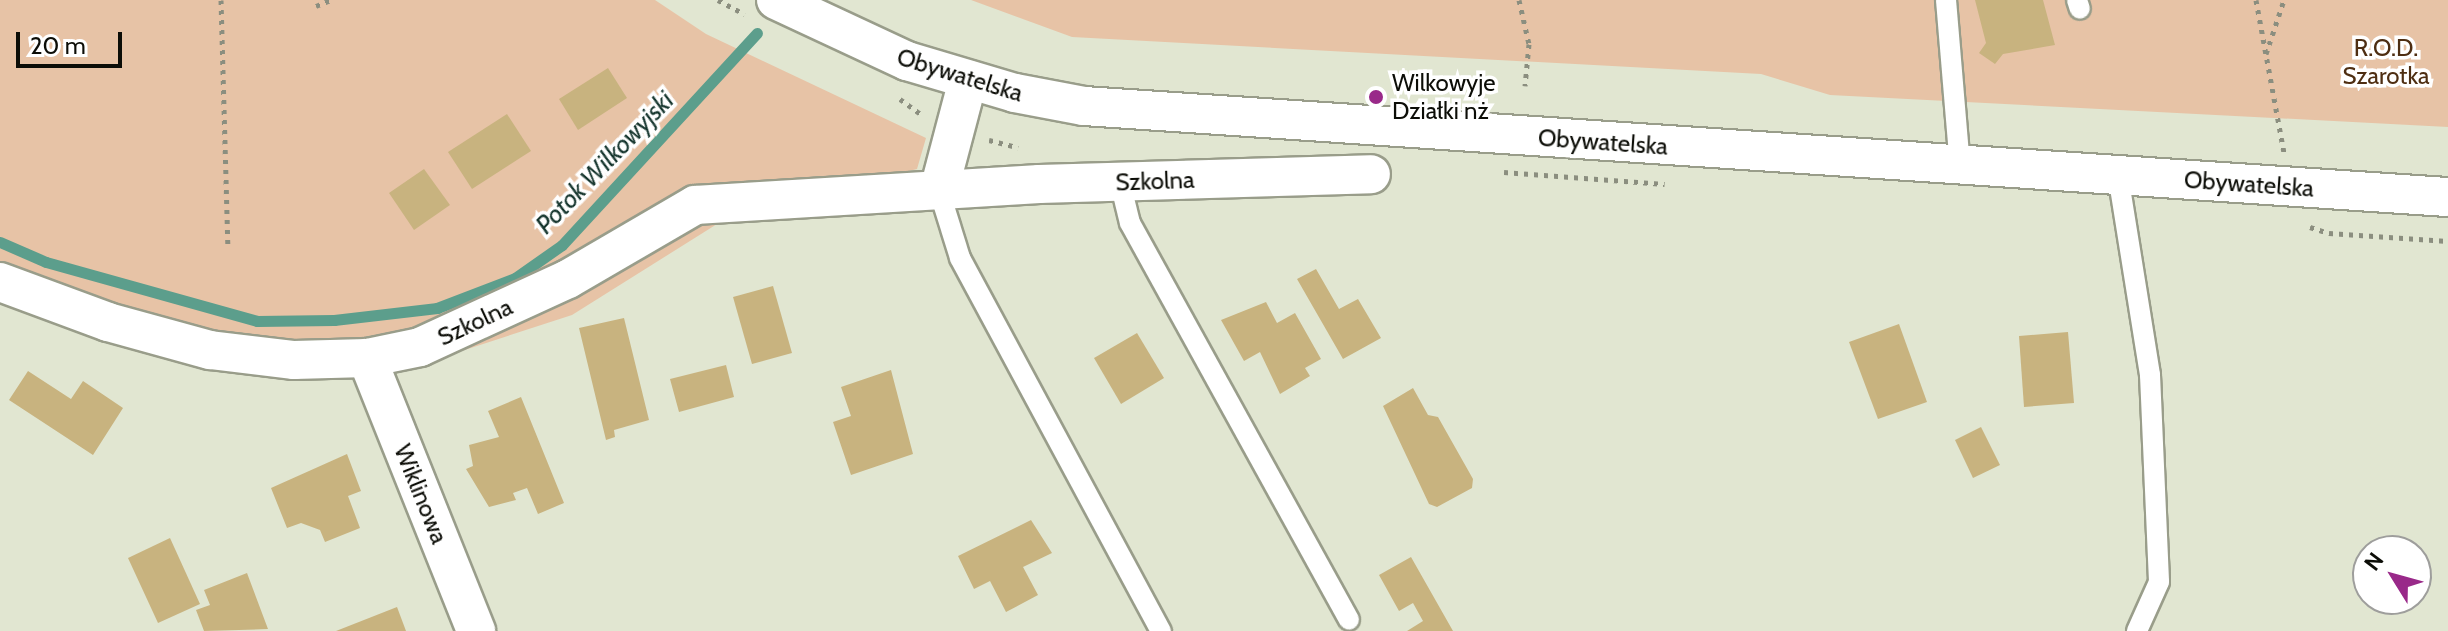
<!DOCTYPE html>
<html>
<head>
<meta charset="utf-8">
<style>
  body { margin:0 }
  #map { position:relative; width:2448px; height:631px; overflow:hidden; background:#e1e6d1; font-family:Cabin,sans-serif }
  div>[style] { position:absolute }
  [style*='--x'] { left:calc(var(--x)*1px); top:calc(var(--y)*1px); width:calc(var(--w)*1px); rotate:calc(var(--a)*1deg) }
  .green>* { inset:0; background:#e7c3a6 }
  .stream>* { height:11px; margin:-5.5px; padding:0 5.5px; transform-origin:5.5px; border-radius:5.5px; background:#5c9e8c }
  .building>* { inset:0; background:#c8b37f }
  .path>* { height:5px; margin-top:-2.5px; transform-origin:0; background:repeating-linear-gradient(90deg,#8b8e7f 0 4px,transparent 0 10px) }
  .roads { filter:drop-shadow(2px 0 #999d8a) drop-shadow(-2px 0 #999d8a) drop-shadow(0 2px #999d8a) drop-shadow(0 -2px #999d8a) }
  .service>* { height:20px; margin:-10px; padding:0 10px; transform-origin:10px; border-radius:10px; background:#fff }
  .minor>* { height:38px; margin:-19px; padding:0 19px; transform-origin:19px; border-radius:19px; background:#fff }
  .dots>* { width:22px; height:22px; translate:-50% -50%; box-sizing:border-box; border:4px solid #fff; border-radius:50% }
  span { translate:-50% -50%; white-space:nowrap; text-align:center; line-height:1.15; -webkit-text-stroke:7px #fff; paint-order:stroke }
  .park-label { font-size:24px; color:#4e2e12 }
  .street-label { font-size:24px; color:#0c0d07 }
  .poi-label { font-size:24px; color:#0c0d07 }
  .left { translate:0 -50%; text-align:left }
  .water-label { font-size:26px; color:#14342c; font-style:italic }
  .north { position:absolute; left:2352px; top:535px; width:80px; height:80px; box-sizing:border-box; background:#fff; border:2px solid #9e9e9c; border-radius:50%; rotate:307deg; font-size:22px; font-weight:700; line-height:32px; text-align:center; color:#0c0d07 }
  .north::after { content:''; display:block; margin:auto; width:28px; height:36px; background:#992989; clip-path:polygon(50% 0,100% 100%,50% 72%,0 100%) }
  .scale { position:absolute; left:16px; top:32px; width:106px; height:36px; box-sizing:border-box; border:4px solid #0c0d07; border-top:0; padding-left:10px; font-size:24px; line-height:28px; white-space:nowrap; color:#0c0d07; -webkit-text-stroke:6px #fff; paint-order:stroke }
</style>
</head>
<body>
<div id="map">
  <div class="green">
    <i style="clip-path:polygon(0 0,655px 0,706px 34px,926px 138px,917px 169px,733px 214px,572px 315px,397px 372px,348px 374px,0 296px)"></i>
    <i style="clip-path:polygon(971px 0,2448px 0,2448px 127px,1830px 95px,1761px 74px,1072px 37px)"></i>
  </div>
  <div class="stream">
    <i style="--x:0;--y:242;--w:50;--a:23.5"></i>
    <i style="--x:46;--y:262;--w:219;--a:15.6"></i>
    <i style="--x:257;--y:321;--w:77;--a:-0.7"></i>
    <i style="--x:334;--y:320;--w:104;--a:-6.6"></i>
    <i style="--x:437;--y:308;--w:84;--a:-21"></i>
    <i style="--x:515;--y:278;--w:57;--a:-35.1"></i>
    <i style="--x:562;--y:245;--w:288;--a:-47.4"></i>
  </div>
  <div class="building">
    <i style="clip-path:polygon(1975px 0,2043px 0,2055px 45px,2003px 54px,1995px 64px,1979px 53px,1986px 43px)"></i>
    <i style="clip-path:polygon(608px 68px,627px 98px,578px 130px,559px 99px)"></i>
    <i style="clip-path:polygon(507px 114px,531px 151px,472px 189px,448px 152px)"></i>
    <i style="clip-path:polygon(424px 169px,450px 205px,414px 230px,389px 193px)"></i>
    <i style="clip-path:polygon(1316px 269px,1339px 309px,1358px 299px,1381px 338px,1343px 359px,1297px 279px)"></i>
    <i style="clip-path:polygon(773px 286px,792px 353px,752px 364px,733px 297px)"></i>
    <i style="clip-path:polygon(1266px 302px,1277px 323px,1295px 313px,1321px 359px,1305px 368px,1310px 376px,1280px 394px,1260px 352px,1244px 361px,1221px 320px)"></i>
    <i style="clip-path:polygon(624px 318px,649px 420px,614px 430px,615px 437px,606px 440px,579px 328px)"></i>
    <i style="clip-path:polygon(1899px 324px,1927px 402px,1878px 419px,1849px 342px)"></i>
    <i style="clip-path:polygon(2068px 332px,2074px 403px,2024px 407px,2019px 336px)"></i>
    <i style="clip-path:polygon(1137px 333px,1164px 378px,1121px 404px,1094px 358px)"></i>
    <i style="clip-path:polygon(726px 365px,734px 397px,679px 412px,670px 379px)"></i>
    <i style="clip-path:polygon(891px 370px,913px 454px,851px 475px,833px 422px,851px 416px,841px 387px)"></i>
    <i style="clip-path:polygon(28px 371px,71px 399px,83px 381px,123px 408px,93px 455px,9px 400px)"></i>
    <i style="clip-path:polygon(1413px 388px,1428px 415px,1438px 417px,1473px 479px,1472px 488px,1437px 507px,1429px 504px,1383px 406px)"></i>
    <i style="clip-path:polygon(521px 397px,564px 503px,538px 514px,527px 488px,513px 493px,516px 500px,489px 507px,466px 469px,473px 466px,469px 445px,499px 437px,488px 411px)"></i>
    <i style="clip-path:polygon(1981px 427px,2000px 465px,1973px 478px,1955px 440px)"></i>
    <i style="clip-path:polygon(347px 454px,361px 491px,348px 496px,360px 528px,325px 542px,320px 530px,301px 523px,287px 528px,271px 488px)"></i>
    <i style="clip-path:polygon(1031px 520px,1052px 553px,1023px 567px,1038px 595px,1006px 612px,990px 581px,974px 589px,958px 556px)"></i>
    <i style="clip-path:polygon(170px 538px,200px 604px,158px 623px,128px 558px)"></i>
    <i style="clip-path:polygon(1411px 557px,1453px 631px,1407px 631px,1423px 621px,1413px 603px,1399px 611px,1379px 575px)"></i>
    <i style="clip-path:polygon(247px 573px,268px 629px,204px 631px,196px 610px,210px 605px,204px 590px)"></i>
    <i style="clip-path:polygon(397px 607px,406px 631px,336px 631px)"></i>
  </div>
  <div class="path">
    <i style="--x:221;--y:0;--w:249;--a:88.4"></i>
    <i style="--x:718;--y:0;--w:30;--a:28"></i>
    <i style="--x:1519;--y:0;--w:45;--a:77.2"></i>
    <i style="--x:1529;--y:44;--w:42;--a:95.4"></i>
    <i style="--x:2256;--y:0;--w:155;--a:79.6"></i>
    <i style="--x:316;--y:6;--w:16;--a:-22"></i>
    <i style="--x:2266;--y:54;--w:57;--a:-71.6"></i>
    <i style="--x:900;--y:99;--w:26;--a:36"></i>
    <i style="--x:989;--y:140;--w:30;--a:14"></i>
    <i style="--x:1504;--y:172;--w:161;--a:4.3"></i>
    <i style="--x:2310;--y:227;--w:20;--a:18"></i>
    <i style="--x:2329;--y:233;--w:119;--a:3.8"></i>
  </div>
  <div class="roads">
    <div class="service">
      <i style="--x:1946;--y:0;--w:166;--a:85.2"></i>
      <i style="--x:2077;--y:0;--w:9;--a:72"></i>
      <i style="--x:2118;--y:175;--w:203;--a:80.9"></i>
      <i style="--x:2150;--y:375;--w:207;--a:87.5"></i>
      <i style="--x:2159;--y:582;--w:54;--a:114.2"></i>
      <i style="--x:1120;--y:182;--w:42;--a:76.3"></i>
      <i style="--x:1130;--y:223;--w:453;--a:61.1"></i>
      <i style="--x:939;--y:190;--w:71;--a:72.8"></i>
      <i style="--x:960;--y:258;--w:424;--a:61.7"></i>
    </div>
    <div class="minor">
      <i style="--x:776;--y:0;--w:145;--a:25"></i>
      <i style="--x:907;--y:61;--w:113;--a:16.5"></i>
      <i style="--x:1015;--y:93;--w:70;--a:10.7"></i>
      <i style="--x:1084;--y:106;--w:1367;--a:3.82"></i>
      <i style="--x:939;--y:190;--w:114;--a:-75.2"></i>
      <i style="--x:0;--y:282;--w:115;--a:20.3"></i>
      <i style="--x:108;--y:322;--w:106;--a:15.4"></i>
      <i style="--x:210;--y:350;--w:85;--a:6.8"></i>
      <i style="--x:294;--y:360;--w:73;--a:-1.6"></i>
      <i style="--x:367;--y:358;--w:54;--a:-11.7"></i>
      <i style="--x:420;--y:347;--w:163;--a:-24.7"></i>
      <i style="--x:568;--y:279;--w:147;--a:-30.2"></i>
      <i style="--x:695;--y:205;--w:345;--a:-3.5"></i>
      <i style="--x:1039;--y:184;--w:332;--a:-1.7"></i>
      <i style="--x:367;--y:358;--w:294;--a:68.2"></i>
    </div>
  </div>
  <div class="dots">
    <i style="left:1376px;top:97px;background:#992989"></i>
  </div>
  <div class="park-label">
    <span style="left:2386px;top:62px">R.O.D.<br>Szarotka</span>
  </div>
  <div class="street-label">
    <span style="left:960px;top:75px;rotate:17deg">Obywatelska</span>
    <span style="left:1603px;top:142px;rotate:4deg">Obywatelska</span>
    <span style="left:1155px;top:181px;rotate:-2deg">Szkolna</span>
    <span style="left:2249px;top:184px;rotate:4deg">Obywatelska</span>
    <span style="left:475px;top:322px;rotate:-25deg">Szkolna</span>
    <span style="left:421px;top:494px;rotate:68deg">Wiklinowa</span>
  </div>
  <div class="poi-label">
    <span class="left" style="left:1392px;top:97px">Wilkowyje<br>Działki nż</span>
  </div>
  <div class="water-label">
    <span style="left:605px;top:163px;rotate:-46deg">Potok Wilkowyjski</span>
  </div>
  <div class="north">N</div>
  <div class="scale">20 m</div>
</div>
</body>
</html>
